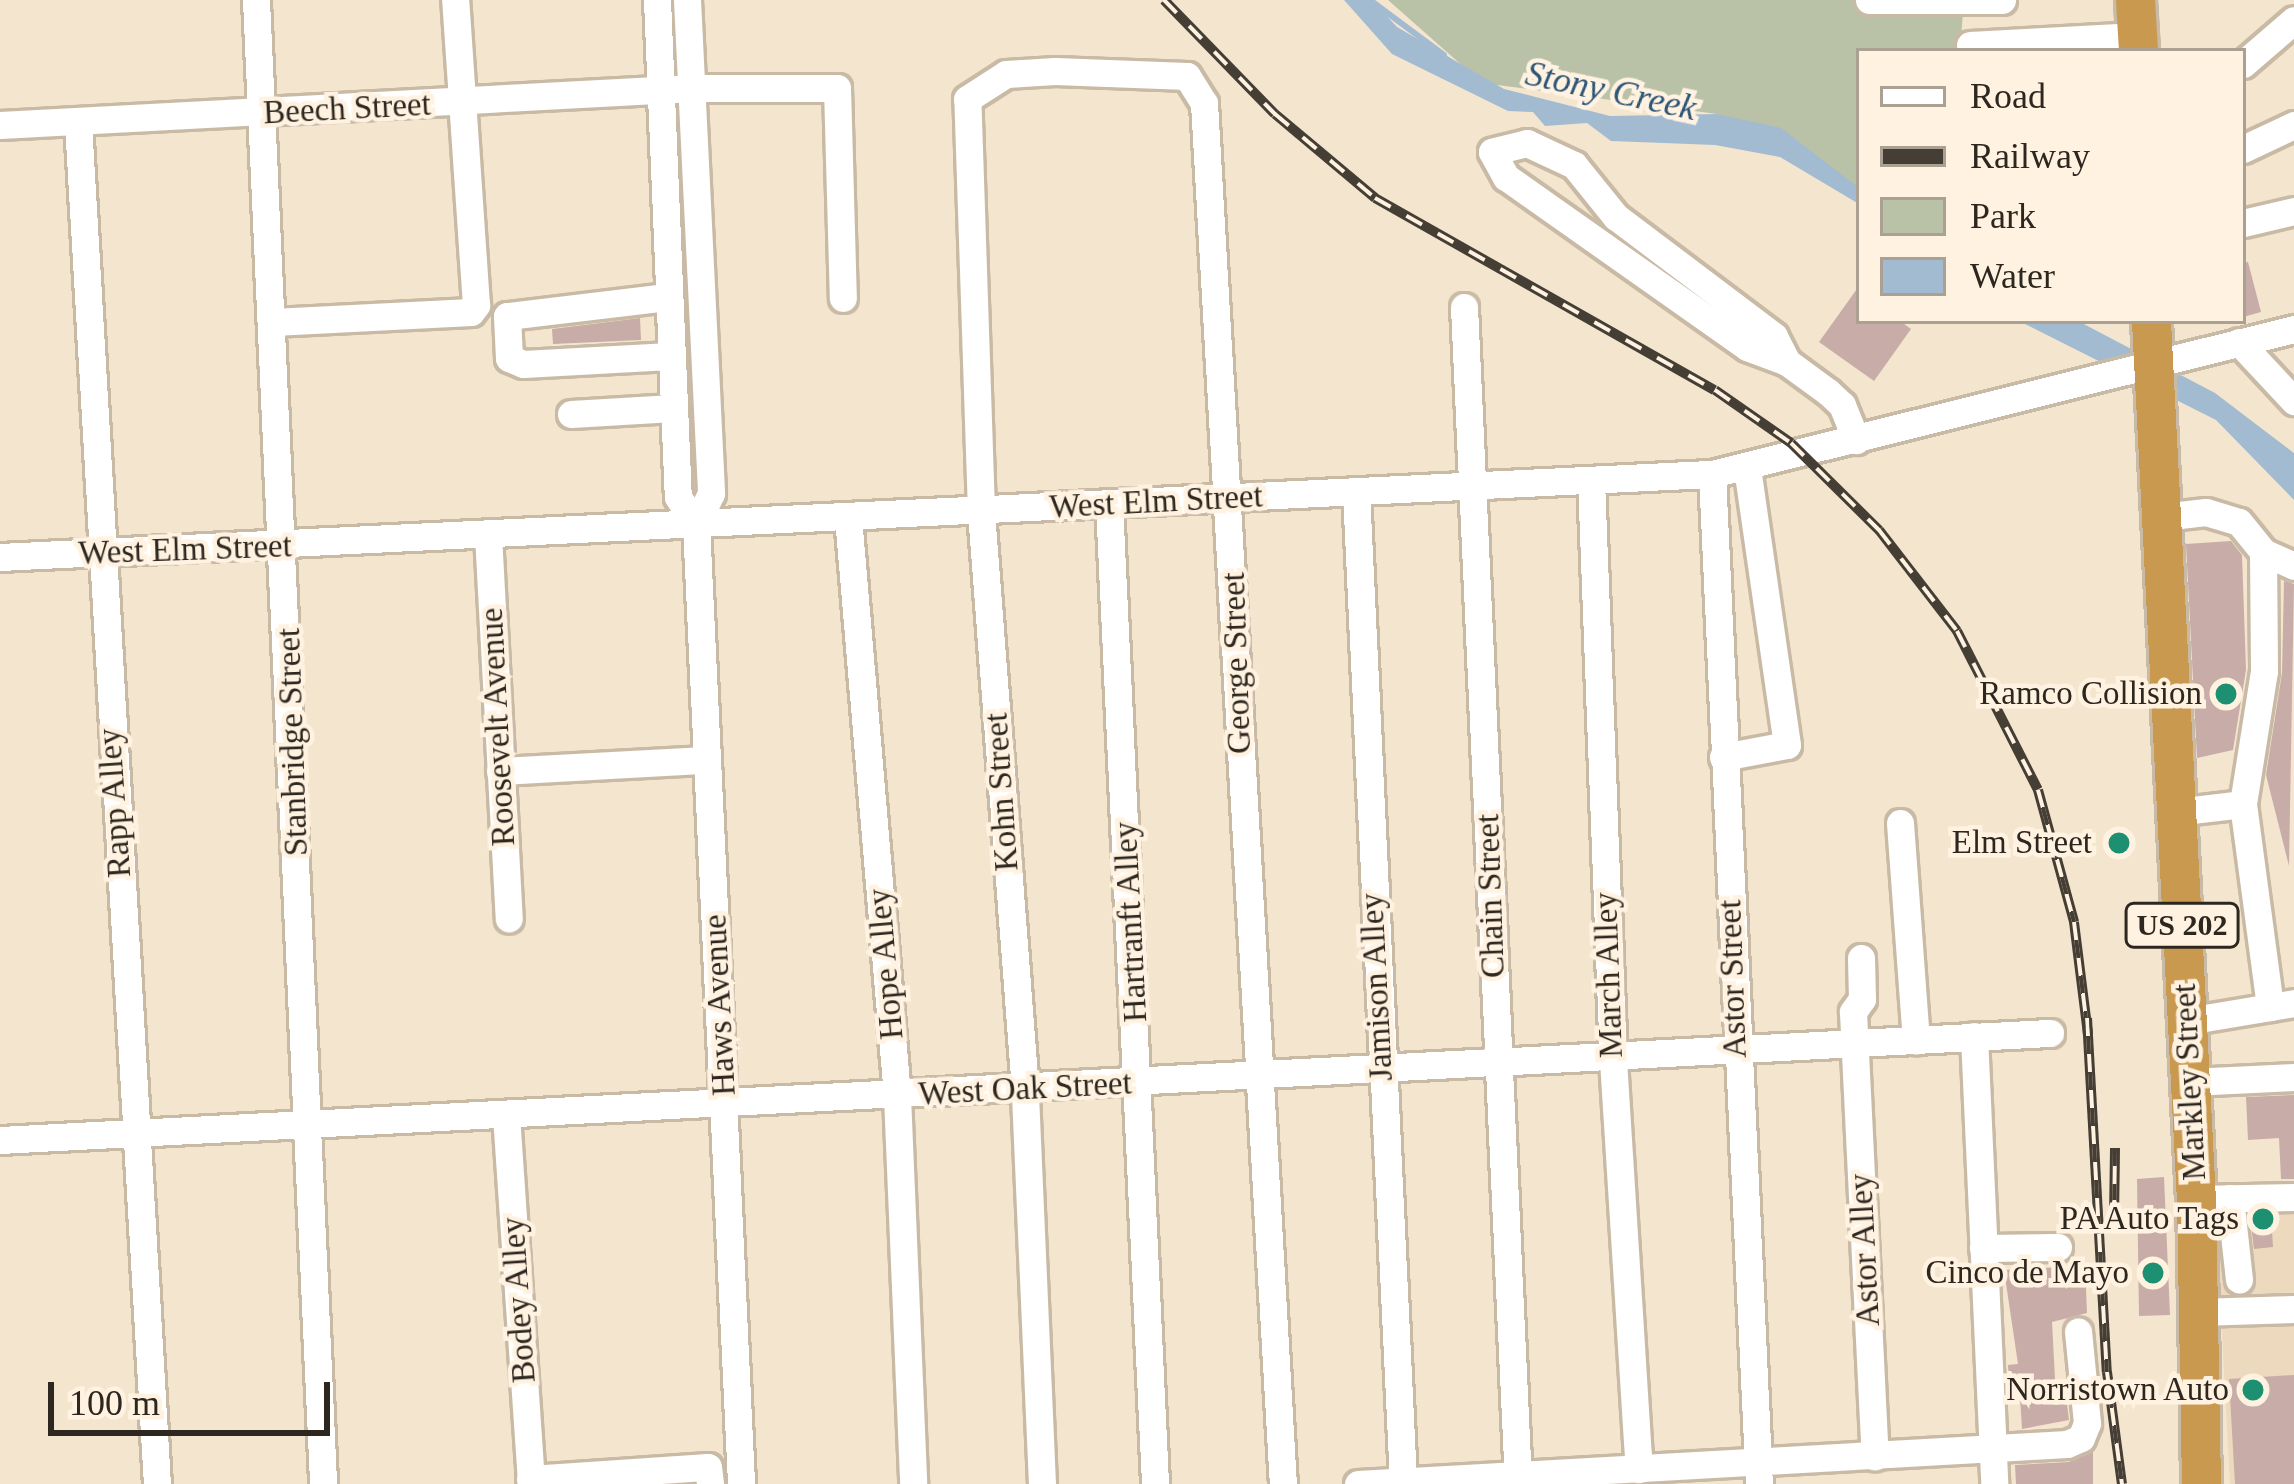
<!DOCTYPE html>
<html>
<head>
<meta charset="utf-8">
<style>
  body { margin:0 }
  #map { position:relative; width:2294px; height:1484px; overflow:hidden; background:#f4e5cf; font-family:Georgia,serif }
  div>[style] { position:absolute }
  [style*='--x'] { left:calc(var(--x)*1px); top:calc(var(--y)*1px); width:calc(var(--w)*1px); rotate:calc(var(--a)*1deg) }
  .built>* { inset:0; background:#edd9be }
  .green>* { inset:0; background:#b9c1a7 }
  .water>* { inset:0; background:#a3bbd1 }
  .stream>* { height:6px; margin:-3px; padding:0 3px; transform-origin:3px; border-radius:3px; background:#a3bbd1 }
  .building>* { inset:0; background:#c8aca7 }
  .roads { filter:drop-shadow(3px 0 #c9baa5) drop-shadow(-3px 0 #c9baa5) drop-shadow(0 3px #c9baa5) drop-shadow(0 -3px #c9baa5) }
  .minor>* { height:27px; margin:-13.5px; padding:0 13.5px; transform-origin:13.5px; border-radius:13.5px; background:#fff }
  .highway>* { height:39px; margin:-19.5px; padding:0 19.5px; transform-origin:19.5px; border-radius:19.5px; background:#ca9950 }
  .rail>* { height:10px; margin-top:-5px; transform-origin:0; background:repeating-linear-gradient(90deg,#fff2e1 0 18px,#453e34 0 36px); box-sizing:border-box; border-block:3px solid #453e34 }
  .dots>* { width:33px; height:33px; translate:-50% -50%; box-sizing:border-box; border:6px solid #fff2e1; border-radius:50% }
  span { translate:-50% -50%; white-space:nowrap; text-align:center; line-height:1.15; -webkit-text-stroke:9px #fff2e1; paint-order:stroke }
  .shield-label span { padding:3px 9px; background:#fff2e1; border:3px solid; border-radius:9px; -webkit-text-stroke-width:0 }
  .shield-label { font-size:30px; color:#2d271f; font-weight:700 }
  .street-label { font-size:33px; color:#2d271f }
  .poi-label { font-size:33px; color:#2d271f }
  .right { translate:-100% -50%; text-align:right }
  .water-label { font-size:36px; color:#2c5576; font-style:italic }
  .legend { position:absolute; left:1856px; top:48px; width:390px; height:276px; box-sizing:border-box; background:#fff2e1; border:3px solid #aba193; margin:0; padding:15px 21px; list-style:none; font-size:36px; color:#2d271f }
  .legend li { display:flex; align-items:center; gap:24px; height:60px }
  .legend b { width:60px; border:3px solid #aba193 }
  .scale { position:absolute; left:48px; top:1382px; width:282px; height:54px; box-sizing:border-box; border:6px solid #2d271f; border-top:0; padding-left:15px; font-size:36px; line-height:42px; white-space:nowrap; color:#2d271f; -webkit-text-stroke:9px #fff2e1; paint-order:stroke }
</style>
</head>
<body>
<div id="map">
  <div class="built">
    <i style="clip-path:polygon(2215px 1201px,2294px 1201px,2294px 1484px,2230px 1484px)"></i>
  </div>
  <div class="green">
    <i style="clip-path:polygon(1388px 0,1964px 0,1960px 50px,1859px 51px,1859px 197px,1717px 114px,1482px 83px)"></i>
  </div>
  <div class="water">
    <i style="clip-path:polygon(1344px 0,1372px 0,1397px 27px,1504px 89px,1610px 116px,1717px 114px,1781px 128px,1859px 188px,1859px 204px,1780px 157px,1715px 145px,1611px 141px,1587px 123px,1545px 126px,1533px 112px,1508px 111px,1392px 54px)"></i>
    <i style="clip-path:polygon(2019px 321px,2078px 321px,2215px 393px,2294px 453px,2294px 500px,2216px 420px)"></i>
  </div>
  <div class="stream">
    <i style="--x:1370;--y:0;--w:92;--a:36.6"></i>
  </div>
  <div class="building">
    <i style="clip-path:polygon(2248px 262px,2261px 312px,2243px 317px,2243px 263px)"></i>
    <i style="clip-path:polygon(1859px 286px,1859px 321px,1900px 321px,1911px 329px,1874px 381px,1819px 342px)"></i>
    <i style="clip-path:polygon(640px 318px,641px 340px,553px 344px,552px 329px)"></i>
    <i style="clip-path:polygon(2231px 541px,2242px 555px,2246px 670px,2233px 750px,2197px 758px,2186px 544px)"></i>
    <i style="clip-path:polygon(2284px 581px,2294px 584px,2289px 866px,2266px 775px,2282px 673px)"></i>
    <i style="clip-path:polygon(2294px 1095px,2294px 1179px,2281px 1179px,2279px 1138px,2248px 1140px,2246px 1097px)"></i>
    <i style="clip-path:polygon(2164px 1177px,2170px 1315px,2139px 1316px,2137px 1179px)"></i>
    <i style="clip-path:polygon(2271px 1215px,2273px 1247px,2254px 1249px,2250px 1216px)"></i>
    <i style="clip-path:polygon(2085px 1266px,2087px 1313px,2052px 1322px,2056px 1397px,2066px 1396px,2069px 1420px,2022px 1429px,2020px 1397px,2010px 1397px,2008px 1365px,2018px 1364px,2004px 1270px)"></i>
    <i style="clip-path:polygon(2294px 1375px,2294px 1484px,2235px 1484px,2229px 1379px)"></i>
    <i style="clip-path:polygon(2093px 1450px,2093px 1484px,2016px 1484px,2015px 1465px,2069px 1462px)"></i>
  </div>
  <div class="roads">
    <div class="minor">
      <i style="--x:256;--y:0;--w:1486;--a:87.41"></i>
      <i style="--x:657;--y:0;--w:497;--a:87.6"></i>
      <i style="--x:678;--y:497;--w:33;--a:57"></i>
      <i style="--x:687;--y:0;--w:494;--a:87.2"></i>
      <i style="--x:711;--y:493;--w:35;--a:115"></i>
      <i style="--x:696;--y:525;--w:960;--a:87.31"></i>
      <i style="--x:1869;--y:0;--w:133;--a:0"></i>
      <i style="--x:1970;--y:45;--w:167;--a:-3.1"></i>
      <i style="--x:2243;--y:64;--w:67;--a:-40.8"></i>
      <i style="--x:78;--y:123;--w:1363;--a:86.68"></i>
      <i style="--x:0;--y:125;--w:695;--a:-3.05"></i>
      <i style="--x:694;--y:88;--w:143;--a:0"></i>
      <i style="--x:837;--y:88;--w:210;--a:88.4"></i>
      <i style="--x:2243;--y:149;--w:56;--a:-25.2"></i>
      <i style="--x:2243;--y:223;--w:52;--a:-13.2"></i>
      <i style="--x:667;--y:297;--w:161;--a:173.2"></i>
      <i style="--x:507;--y:316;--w:42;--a:87.3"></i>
      <i style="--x:509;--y:358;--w:15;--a:23"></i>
      <i style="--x:523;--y:364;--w:147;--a:-3.1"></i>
      <i style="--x:1464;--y:307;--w:1178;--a:87.37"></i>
      <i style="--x:273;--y:322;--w:198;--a:-2.9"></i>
      <i style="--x:471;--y:312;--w:9;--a:-54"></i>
      <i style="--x:476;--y:305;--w:306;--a:-93.9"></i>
      <i style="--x:2239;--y:342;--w:81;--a:47"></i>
      <i style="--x:1787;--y:362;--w:29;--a:-117"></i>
      <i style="--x:1774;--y:336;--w:198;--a:-143"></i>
      <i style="--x:1616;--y:217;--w:67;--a:-128.9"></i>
      <i style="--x:1574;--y:165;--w:52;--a:-154.9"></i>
      <i style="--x:1527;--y:143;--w:36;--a:166"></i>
      <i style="--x:1492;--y:152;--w:29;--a:61"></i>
      <i style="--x:1506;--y:177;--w:295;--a:35.2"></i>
      <i style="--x:1747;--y:347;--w:43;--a:20.6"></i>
      <i style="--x:1787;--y:362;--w:51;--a:36.2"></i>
      <i style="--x:1828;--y:392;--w:19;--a:43"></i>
      <i style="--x:1842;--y:405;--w:38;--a:68"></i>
      <i style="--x:571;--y:414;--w:102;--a:-3.4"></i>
      <i style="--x:1712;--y:474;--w:1011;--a:87.34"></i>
      <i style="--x:1591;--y:480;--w:580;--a:87.83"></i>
      <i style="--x:1613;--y:1060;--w:410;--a:86.4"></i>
      <i style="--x:1356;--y:492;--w:991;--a:87.28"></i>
      <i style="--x:1109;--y:504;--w:981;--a:87.31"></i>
      <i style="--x:848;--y:517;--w:581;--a:85.16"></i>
      <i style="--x:897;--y:1096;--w:388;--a:87.6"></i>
      <i style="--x:2162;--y:517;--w:44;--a:-6.5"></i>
      <i style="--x:2206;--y:512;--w:34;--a:17"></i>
      <i style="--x:2239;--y:522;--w:38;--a:51"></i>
      <i style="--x:2263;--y:552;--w:119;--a:89.5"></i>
      <i style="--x:2264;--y:671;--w:135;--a:99"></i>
      <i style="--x:2243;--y:804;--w:205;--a:82.4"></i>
      <i style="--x:488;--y:535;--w:384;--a:86.9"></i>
      <i style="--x:2263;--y:552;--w:34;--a:24"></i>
      <i style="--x:0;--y:557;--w:1714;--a:-2.78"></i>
      <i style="--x:1712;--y:474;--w:600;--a:-13.99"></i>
      <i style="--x:1723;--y:757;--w:65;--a:-10.6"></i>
      <i style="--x:1787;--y:745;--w:282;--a:-98.2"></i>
      <i style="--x:500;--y:771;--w:206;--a:-3.1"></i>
      <i style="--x:2175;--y:812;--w:68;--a:-6.7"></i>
      <i style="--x:1900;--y:823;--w:218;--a:85.8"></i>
      <i style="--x:1861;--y:958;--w:41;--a:88.6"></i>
      <i style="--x:1862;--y:999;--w:16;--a:125"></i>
      <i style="--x:1853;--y:1012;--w:445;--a:87.2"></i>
      <i style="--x:2187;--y:1021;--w:109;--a:-9.5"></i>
      <i style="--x:1974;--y:1036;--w:448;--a:87.4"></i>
      <i style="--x:2190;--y:1082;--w:104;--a:-2.8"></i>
      <i style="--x:506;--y:1115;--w:370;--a:86.1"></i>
      <i style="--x:0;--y:1140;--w:2053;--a:-2.99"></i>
      <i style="--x:2230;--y:1198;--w:82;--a:83.7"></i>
      <i style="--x:2196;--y:1199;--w:98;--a:-1.2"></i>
      <i style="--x:1983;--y:1248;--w:75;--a:-0.8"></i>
      <i style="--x:2198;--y:1312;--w:96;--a:-1.8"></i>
      <i style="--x:530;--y:1479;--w:178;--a:-3.9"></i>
      <i style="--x:708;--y:1467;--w:17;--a:83"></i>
      <i style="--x:1042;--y:1484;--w:394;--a:-92.5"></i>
      <i style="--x:1025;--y:1090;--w:581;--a:-94.35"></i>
      <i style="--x:981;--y:511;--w:412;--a:-91.9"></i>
      <i style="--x:967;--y:99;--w:46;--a:-32.7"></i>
      <i style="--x:1006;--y:74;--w:49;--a:-3.5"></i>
      <i style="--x:1055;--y:71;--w:132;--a:2.2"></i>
      <i style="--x:1187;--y:76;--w:32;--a:58"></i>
      <i style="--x:1204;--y:103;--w:1383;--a:86.73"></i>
      <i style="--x:1358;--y:1484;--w:710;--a:-3.23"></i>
      <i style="--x:2067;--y:1444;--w:15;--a:-23"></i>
      <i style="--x:2081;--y:1438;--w:16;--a:-68"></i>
      <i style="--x:2087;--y:1423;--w:92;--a:-95.6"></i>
    </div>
    <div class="highway">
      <i style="--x:2135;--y:0;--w:51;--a:86.6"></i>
      <i style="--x:2151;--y:321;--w:879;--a:87.07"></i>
      <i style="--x:2196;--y:1199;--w:285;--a:89"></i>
    </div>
  </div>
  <div class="rail">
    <i style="--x:1164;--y:0;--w:159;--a:45.8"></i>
    <i style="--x:1275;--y:114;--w:131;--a:40"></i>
    <i style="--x:1375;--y:198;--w:390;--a:29.5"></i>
    <i style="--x:1715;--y:390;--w:93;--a:34.9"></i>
    <i style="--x:1791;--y:443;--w:124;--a:44.7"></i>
    <i style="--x:1879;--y:530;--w:128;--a:52.3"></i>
    <i style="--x:1957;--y:631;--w:178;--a:63"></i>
    <i style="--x:2038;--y:790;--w:137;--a:74.7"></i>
    <i style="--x:2074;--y:922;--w:114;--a:82.9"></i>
    <i style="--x:2087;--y:1018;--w:355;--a:86.8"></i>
    <i style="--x:2107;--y:1372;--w:113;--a:82.4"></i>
    <i style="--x:2114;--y:1220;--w:72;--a:-89.2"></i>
  </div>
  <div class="dots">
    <i style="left:2226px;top:694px;background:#1d9072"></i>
    <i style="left:2119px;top:843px;background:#1d9072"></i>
    <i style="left:2263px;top:1219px;background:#1d9072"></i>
    <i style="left:2153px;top:1273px;background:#1d9072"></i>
    <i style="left:2253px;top:1390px;background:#1d9072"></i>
  </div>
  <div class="shield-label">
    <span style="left:2182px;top:925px">US 202</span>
  </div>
  <div class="street-label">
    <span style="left:347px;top:109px;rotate:-3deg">Beech Street</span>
    <span style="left:1156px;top:502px;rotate:-3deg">West Elm Street</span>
    <span style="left:185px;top:550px;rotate:-2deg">West Elm Street</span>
    <span style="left:1237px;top:663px;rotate:-92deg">George Street</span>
    <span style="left:498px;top:727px;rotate:-93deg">Roosevelt Avenue</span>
    <span style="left:293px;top:742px;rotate:-92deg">Stanbridge Street</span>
    <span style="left:1002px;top:792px;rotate:-94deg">Kohn Street</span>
    <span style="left:115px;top:803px;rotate:-94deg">Rapp Alley</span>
    <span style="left:1491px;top:896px;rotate:-92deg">Chain Street</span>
    <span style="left:1131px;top:922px;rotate:-93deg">Hartranft Alley</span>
    <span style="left:886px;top:964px;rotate:-95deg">Hope Alley</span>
    <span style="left:1609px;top:975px;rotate:-92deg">March Alley</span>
    <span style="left:1733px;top:979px;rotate:-92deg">Astor Street</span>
    <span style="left:1377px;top:987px;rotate:-93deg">Jamison Alley</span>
    <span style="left:720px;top:1005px;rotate:-93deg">Haws Avenue</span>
    <span style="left:2190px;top:1082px;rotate:-93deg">Markley Street</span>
    <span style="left:1025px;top:1089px;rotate:-3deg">West Oak Street</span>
    <span style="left:1865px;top:1250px;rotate:-93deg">Astor Alley</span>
    <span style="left:519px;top:1300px;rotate:-94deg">Bodey Alley</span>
  </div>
  <div class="poi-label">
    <span class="right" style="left:2202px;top:694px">Ramco Collision</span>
    <span class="right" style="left:2092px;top:843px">Elm Street</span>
    <span class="right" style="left:2239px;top:1219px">PA Auto Tags</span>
    <span class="right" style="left:2129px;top:1273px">Cinco de Mayo</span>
    <span class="right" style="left:2229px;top:1390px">Norristown Auto</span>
  </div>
  <div class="water-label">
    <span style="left:1611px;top:91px;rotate:12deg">Stony Creek</span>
  </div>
  <ul class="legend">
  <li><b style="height:15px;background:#fff"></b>Road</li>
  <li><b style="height:15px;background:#453e34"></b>Railway</li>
  <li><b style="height:33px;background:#b9c1a7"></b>Park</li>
  <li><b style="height:33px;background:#a3bbd1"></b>Water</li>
  </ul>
  <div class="scale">100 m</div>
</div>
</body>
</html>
